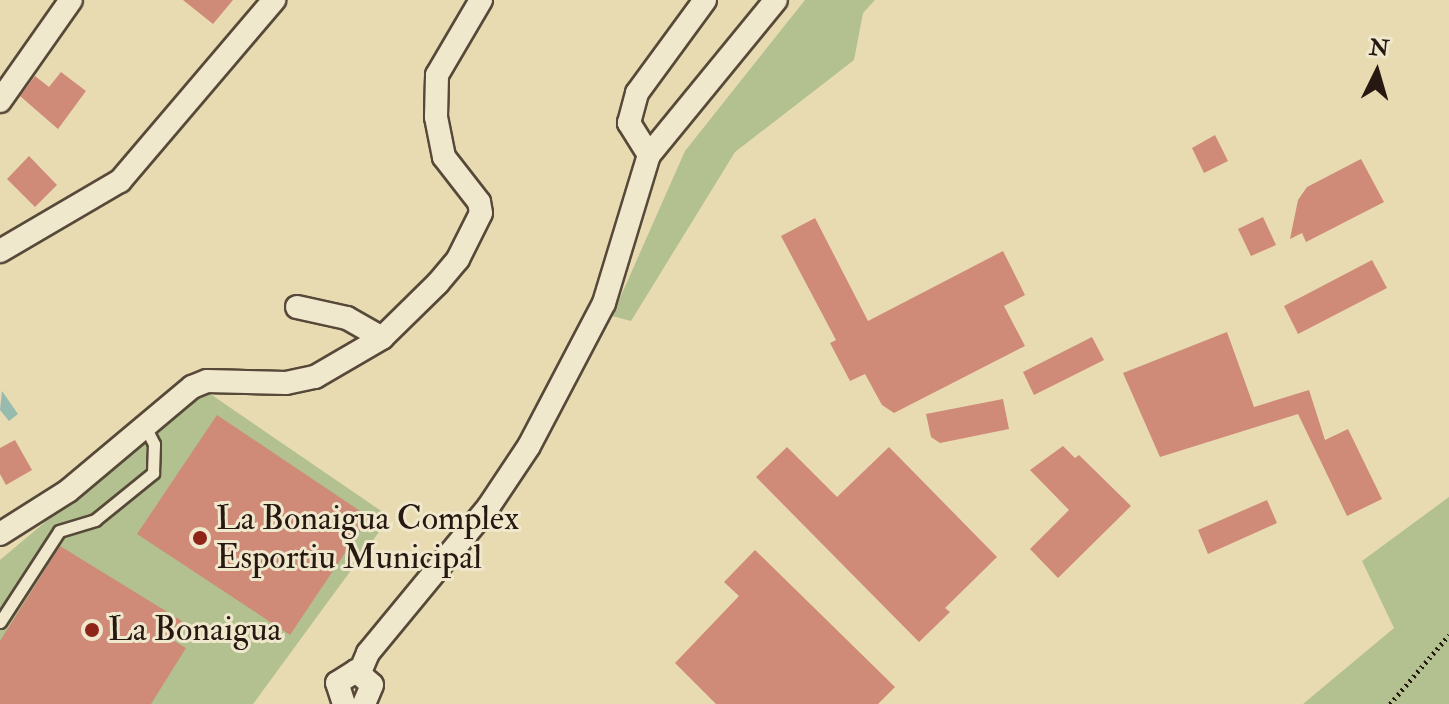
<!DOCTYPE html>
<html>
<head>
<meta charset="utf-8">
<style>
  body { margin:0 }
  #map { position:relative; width:1449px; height:704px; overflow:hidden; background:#e8dbb2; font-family:"IM FELL Double Pica",serif }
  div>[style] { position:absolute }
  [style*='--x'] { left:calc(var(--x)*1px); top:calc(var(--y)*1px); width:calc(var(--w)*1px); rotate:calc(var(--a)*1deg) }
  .green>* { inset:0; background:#b2c18f }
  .water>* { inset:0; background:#97bbaf }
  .building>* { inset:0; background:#cf8b77 }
  .path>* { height:5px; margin-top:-2.5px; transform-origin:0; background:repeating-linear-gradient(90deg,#271811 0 2px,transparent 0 6px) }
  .roads { filter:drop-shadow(2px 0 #574939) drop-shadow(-2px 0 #574939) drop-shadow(0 2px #574939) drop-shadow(0 -2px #574939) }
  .service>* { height:11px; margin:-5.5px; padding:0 5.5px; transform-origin:5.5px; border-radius:5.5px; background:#f0e8cd }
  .minor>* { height:22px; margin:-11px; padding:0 11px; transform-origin:11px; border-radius:11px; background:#f0e8cd }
  .dots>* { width:22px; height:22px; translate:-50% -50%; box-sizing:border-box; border:4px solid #f0e8cd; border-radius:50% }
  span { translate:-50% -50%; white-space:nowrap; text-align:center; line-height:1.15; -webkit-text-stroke:6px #f0e8cd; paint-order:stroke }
  .poi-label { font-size:34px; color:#271811 }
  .left { translate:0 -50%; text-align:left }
  .north { position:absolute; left:1337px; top:32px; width:80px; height:80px; -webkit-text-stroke:6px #f0e8cd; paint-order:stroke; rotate:5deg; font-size:22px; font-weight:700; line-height:32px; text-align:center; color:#271811 }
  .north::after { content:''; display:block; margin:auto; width:28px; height:36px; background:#271811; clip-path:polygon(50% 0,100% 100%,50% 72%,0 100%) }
</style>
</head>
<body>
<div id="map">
  <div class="green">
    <i style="clip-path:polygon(805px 0,875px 0,863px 13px,854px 60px,735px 152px,631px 321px,612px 316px,685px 151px)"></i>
    <i style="clip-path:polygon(203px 389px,390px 517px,253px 704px,0 704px,0 560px)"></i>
    <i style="clip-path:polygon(1449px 497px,1449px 704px,1303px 704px,1394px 628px,1362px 561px)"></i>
  </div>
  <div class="water">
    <i style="clip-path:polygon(2px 391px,18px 414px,9px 421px,0 410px)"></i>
  </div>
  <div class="building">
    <i style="clip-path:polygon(183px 0,233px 0,213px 24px)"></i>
    <i style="clip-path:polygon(61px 72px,86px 91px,58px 129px,20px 96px,35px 76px,49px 87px)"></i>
    <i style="clip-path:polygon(1215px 135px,1228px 161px,1204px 173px,1192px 148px)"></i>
    <i style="clip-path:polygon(29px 156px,57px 185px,35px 207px,7px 179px)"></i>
    <i style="clip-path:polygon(1361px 159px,1384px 202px,1306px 242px,1302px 233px,1290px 239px,1298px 200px,1307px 187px)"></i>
    <i style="clip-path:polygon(1263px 217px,1276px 245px,1251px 256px,1238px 229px)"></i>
    <i style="clip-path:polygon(815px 218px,868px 321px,1003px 251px,1025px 295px,1004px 306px,1025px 346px,894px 413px,882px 405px,865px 374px,850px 381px,830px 343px,836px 340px,781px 236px)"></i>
    <i style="clip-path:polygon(1372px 260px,1387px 288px,1298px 334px,1284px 306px)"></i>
    <i style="clip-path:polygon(1227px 332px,1254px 407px,1309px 390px,1325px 440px,1348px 429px,1382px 499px,1347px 516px,1298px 414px,1160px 457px,1123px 373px)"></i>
    <i style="clip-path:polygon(1092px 337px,1104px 360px,1034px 395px,1023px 372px)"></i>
    <i style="clip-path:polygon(1003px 399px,1009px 429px,940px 443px,931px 437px,926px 414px)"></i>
    <i style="clip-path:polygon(217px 415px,369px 517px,290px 635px,137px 534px)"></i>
    <i style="clip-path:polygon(15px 440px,32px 470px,6px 485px,0 474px,0 448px)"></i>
    <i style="clip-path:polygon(1063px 446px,1075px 458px,1079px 455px,1131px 506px,1058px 578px,1030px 549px,1069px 510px,1030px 470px)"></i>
    <i style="clip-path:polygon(787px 447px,837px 497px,889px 447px,997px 557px,945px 608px,950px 612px,919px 642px,756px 477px)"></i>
    <i style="clip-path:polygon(1267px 500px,1277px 523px,1208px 554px,1198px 530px)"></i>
    <i style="clip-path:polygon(60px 546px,182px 621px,171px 639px,186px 648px,151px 704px,0 704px,0 641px)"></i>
    <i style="clip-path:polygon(755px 550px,895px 687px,878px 704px,716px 704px,675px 663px,739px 596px,724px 582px)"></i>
  </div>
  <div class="path">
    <i style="--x:1390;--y:704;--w:91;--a:-49.5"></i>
  </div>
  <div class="roads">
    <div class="service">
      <i style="--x:0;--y:622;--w:108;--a:-57"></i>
      <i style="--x:59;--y:531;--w:38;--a:-17"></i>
      <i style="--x:95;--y:520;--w:75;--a:-39"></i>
      <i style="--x:153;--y:473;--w:29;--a:-88"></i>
      <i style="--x:154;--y:444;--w:20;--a:-117"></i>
    </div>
    <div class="minor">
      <i style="--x:0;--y:101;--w:123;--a:-54.9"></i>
      <i style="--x:649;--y:155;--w:38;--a:-122"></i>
      <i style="--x:629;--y:123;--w:31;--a:-75"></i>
      <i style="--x:637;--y:93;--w:115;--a:-53.8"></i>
      <i style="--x:0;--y:251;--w:139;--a:-30.3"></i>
      <i style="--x:120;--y:181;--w:238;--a:-49.6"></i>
      <i style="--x:297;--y:307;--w:51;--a:12.4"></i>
      <i style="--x:347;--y:318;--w:40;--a:29.7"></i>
      <i style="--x:0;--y:534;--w:80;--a:-32.3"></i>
      <i style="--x:68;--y:491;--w:162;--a:-40"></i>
      <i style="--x:192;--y:387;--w:16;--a:-22"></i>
      <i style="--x:207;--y:381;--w:79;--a:1.5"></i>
      <i style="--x:286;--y:383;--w:30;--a:-12"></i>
      <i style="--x:315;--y:377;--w:78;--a:-30.2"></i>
      <i style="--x:382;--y:338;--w:78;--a:-44.5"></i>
      <i style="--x:438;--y:283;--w:31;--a:-50"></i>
      <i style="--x:458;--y:259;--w:51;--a:-63.4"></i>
      <i style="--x:481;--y:213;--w:11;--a:-100"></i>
      <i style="--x:479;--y:202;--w:57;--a:-127.9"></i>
      <i style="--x:444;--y:157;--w:41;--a:-101.3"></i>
      <i style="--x:436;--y:117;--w:42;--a:-88.6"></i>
      <i style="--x:437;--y:75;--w:87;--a:-59.6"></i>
      <i style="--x:360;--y:672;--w:21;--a:-67"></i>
      <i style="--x:368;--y:653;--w:190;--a:-50.5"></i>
      <i style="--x:489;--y:506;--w:72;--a:-56.3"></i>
      <i style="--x:529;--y:446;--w:161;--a:-62.3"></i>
      <i style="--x:604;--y:303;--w:155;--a:-73.1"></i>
      <i style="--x:649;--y:155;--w:200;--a:-50.7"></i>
      <i style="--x:344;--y:704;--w:22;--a:-108"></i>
      <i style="--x:337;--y:683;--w:22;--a:-32"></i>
      <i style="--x:356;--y:671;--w:21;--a:41"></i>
      <i style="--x:372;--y:685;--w:21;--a:113"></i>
    </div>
  </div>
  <div class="dots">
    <i style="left:200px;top:538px;background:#8f2418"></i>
    <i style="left:92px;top:630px;background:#8f2418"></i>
  </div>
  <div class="poi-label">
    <span class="left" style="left:216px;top:538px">La Bonaigua Complex<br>Esportiu Municipal</span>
    <span class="left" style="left:108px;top:630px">La Bonaigua</span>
  </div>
  <div class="north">N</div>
</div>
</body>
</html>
